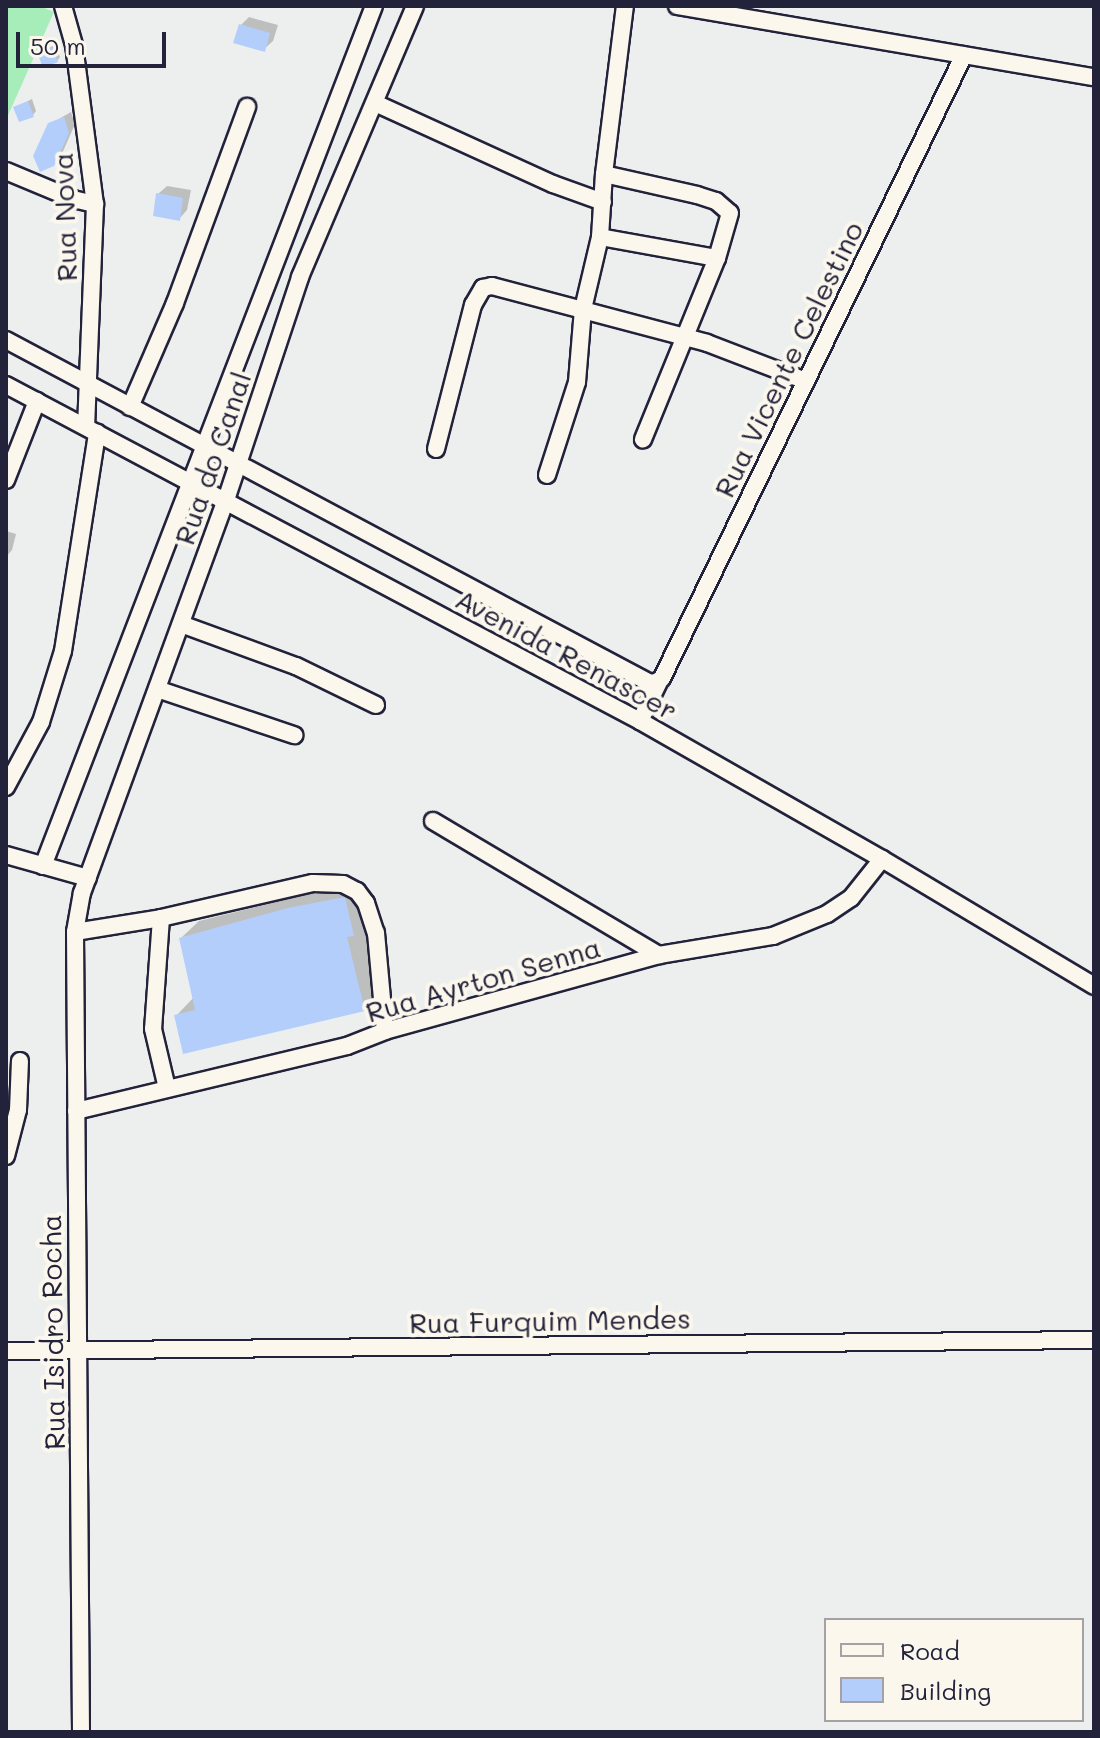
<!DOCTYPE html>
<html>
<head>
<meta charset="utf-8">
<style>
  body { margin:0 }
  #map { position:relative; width:1100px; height:1738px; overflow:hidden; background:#edefef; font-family:Mali,sans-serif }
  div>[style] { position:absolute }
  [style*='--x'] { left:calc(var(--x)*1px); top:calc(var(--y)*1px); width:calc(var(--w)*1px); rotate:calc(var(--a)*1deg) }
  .green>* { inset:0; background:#a7edb9 }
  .shadow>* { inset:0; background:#0003 }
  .building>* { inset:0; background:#b4cefc }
  .roads { filter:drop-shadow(2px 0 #22223b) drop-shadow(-2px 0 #22223b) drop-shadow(0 2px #22223b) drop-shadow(0 -2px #22223b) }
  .street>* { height:16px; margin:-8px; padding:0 8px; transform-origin:8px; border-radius:8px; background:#fbf7ec }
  span { translate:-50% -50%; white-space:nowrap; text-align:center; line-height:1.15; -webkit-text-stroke:8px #fbf7ec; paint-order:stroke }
  .street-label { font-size:28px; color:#22223b }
  .frame { position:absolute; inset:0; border:8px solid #22223b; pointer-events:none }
  .legend { position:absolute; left:824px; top:1618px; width:260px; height:104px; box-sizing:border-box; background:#fbf7ec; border:2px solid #a4a2a5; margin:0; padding:10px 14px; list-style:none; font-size:24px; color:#22223b }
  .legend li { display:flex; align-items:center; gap:16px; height:40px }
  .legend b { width:40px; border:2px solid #a4a2a5 }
  .scale { position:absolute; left:16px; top:32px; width:150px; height:36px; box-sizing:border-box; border:4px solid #22223b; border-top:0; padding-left:10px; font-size:24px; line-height:28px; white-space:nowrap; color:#22223b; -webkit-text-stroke:6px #fbf7ec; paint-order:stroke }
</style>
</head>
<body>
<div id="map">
  <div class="green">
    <i style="clip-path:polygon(6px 6px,40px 6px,54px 12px,6px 120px)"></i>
  </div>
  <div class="shadow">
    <i style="clip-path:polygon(249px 17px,278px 25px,273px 41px,264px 49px,241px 25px)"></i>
    <i style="clip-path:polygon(55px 45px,60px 57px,57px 61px,39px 53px)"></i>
    <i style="clip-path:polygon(32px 99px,36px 111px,33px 115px,16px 107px)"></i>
    <i style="clip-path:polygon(71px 112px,75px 124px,61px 156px,53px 164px,50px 124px)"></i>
    <i style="clip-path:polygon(167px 186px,191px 190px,187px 210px,179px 219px,158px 194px)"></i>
    <i style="clip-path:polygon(6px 531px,16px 534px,12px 550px,6px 557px)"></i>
    <i style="clip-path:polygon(362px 881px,370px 916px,365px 922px,382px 992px,364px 1009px,176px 1016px,194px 997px,181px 938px,199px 921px)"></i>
  </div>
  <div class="building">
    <i style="clip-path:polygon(239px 24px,270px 33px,265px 52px,233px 43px)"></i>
    <i style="clip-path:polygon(52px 47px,58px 62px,43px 68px,37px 52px)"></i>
    <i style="clip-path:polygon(28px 101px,34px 117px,19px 122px,13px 107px)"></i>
    <i style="clip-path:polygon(64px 117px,69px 133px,54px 166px,40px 172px,33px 156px,48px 123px)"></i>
    <i style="clip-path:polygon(156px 193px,183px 198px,180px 221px,153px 216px)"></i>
    <i style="clip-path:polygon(345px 897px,354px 936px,347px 937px,365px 1011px,183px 1054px,174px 1015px,195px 1010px,179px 938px,288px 908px)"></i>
  </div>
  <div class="roads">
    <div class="street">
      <i style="--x:63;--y:6;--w:41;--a:74.2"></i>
      <i style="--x:74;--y:45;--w:160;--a:82.5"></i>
      <i style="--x:95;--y:204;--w:223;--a:92.3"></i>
      <i style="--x:677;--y:6;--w:423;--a:9.7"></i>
      <i style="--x:375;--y:103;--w:196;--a:24.5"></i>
      <i style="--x:553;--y:184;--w:53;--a:19.8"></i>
      <i style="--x:6;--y:171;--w:73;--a:22.7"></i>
      <i style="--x:73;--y:199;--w:23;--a:13"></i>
      <i style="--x:604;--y:174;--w:95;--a:12.7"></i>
      <i style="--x:697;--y:195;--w:20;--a:18"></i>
      <i style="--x:716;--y:201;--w:18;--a:41"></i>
      <i style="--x:730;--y:213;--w:47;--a:106.1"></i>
      <i style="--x:717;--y:258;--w:196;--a:112.2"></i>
      <i style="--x:600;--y:237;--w:119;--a:10.2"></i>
      <i style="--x:6;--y:340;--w:730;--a:28.04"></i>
      <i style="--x:650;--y:683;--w:7;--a:-8"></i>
      <i style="--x:657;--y:682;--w:6;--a:-39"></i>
      <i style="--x:662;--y:678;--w:692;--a:-64.14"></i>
      <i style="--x:6;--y:385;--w:718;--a:27.92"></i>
      <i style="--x:640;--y:721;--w:279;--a:29.7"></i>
      <i style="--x:882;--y:859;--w:247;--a:30.9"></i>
      <i style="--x:130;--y:407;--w:113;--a:-66.6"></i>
      <i style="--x:175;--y:303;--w:209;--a:-69.8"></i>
      <i style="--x:436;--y:449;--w:149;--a:-75.6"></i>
      <i style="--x:473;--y:305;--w:20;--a:-60"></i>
      <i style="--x:483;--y:288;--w:9;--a:-13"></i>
      <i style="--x:492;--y:286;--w:222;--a:14.8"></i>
      <i style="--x:707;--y:343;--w:106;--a:21"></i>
      <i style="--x:547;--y:475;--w:98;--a:-72.1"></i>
      <i style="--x:577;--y:382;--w:73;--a:-85.3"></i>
      <i style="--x:583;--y:309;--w:74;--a:-76.7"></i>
      <i style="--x:600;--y:237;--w:63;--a:-86.4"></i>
      <i style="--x:604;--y:174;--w:169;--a:-82.9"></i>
      <i style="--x:6;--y:480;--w:85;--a:-68.6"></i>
      <i style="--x:181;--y:624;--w:122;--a:20.1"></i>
      <i style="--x:296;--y:666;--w:89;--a:26"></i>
      <i style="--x:157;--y:689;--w:145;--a:18.6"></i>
      <i style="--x:640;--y:721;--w:43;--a:-64"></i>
      <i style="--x:6;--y:787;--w:74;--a:-61.7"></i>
      <i style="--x:41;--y:722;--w:74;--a:-72.8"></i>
      <i style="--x:63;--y:651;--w:221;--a:-81.1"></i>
      <i style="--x:433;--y:821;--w:263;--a:30.7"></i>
      <i style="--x:6;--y:855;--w:85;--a:15.7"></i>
      <i style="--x:43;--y:866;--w:921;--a:-68.95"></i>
      <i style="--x:161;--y:918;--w:111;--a:94.1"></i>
      <i style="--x:153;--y:1029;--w:61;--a:76.7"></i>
      <i style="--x:75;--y:932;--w:87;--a:-9.2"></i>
      <i style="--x:161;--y:918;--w:156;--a:-13"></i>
      <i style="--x:313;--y:883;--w:30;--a:2"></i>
      <i style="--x:343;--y:884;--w:16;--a:27"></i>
      <i style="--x:357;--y:891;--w:15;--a:53"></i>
      <i style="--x:366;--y:903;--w:32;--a:72"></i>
      <i style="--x:376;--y:933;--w:98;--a:84.8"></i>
      <i style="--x:76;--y:1111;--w:279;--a:-13.5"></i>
      <i style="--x:347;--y:1046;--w:41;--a:-21.5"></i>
      <i style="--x:385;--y:1031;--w:284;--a:-15.5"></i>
      <i style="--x:659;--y:955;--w:116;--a:-9.5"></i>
      <i style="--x:773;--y:936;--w:58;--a:-22.2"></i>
      <i style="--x:827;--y:914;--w:29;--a:-34"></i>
      <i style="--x:851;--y:898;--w:50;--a:-51.5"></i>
      <i style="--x:6;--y:1156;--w:48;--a:-75.4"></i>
      <i style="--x:18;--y:1110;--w:49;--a:-87.7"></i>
      <i style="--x:6;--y:1351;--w:1088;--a:-0.58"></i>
      <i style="--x:81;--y:1732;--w:800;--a:-90.43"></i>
      <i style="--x:75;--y:932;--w:40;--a:-80"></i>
      <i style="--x:82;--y:893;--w:419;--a:-69.9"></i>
      <i style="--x:226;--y:500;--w:235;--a:-71.6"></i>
      <i style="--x:300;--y:277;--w:294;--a:-67"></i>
    </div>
  </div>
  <div class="street-label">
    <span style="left:64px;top:217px;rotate:-92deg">Rua Nova</span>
    <span style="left:788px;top:359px;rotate:-64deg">Rua Vicente Celestino</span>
    <span style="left:212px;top:458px;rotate:-71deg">Rua do Canal</span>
    <span style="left:567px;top:654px;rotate:28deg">Avenida Renascer</span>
    <span style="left:483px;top:979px;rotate:-16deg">Rua Ayrton Senna</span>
    <span style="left:550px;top:1320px;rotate:-1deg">Rua Furquim Mendes</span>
    <span style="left:52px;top:1332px;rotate:-91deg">Rua Isidro Rocha</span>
  </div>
  <div class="frame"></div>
  <ul class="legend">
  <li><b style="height:10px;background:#fbf7ec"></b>Road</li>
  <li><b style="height:22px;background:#b4cefc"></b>Building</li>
  </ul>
  <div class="scale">50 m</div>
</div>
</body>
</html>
